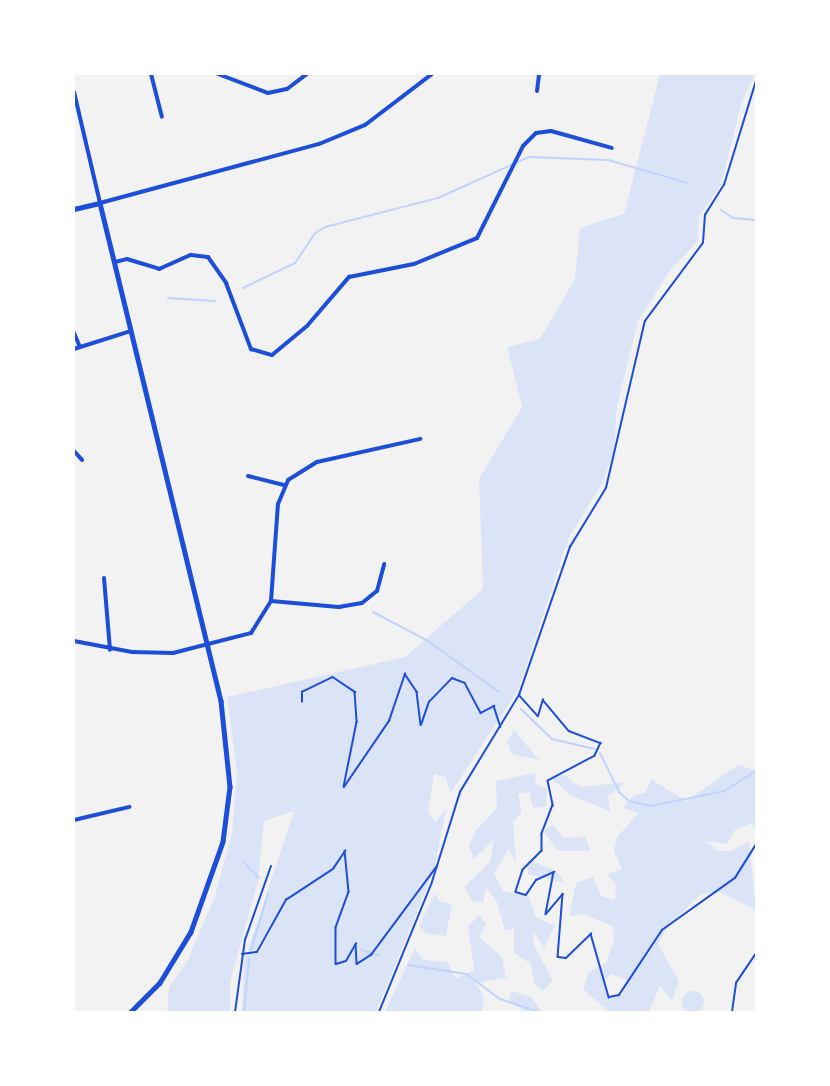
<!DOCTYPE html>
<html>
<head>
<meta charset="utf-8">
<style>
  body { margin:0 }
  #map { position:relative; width:830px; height:1086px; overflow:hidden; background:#f2f2f2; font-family:Helvetica,sans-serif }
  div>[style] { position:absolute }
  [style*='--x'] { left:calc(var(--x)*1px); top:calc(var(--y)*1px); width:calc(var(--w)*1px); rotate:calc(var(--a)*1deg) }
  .green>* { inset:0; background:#dbe4f7 }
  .round { border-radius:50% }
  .stream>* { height:2px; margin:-1px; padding:0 1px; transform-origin:1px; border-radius:1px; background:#bfd3fe }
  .path>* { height:1.5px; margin:-0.75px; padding:0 0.75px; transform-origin:0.75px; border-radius:0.75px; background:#1d4ed8 }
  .minor>* { height:4px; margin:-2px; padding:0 2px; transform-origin:2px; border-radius:2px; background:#1d4ed8 }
  .tertiary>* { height:4.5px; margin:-2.25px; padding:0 2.25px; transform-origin:2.25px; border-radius:2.25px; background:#1d4ed8 }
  span { translate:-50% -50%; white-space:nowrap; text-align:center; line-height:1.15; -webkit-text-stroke:4.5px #fff; paint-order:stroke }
  .frame { position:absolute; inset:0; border:75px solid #fff; pointer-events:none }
</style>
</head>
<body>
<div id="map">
  <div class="green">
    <i style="clip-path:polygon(660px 74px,756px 74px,742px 101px,721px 185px,699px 216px,698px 241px,671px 269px,638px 321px,617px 406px,614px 451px,602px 484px,569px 537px,518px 690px,450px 794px,446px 777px,434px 774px,428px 812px,435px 822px,446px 809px,434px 870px,376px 1012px,242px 1012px,244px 962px,294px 811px,264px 821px,258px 881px,230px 982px,230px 1012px,167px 1012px,169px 987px,188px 960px,215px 896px,232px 833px,237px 773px,227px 697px,405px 657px,483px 589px,479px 479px,522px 407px,507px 347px,540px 339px,575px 279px,580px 228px,624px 214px)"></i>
    <i style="clip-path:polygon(514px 730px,539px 760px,511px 754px,507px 741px)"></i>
    <i style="clip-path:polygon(evenodd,738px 765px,756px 770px,756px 830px,751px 823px,735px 830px,727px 844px,707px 841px,717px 851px,732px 851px,749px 841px,756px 910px,719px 892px,701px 894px,669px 925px,658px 944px,679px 981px,672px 1000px,660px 986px,649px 1012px,609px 1012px,583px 989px,589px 972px,606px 963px,614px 940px,612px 926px,583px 914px,569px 916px,576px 883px,593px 877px,601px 896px,615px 900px,616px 885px,607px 874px,622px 869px,614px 851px,617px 837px,639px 813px,623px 808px,634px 795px,646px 792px,651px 779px,686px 801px,738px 765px,612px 974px,627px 980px,622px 995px,608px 998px,604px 981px,612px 974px)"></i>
    <i style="clip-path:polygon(535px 773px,536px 784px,547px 789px,546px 807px,533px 808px,529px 792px,518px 794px,522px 812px,513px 822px,516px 862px,509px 849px,494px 873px,502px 891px,528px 896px,536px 917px,555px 926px,544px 948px,533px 931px,533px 944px,553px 980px,543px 991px,534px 984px,531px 964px,514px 953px,514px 928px,505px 931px,497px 902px,486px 888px,483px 903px,472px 901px,464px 887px,490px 862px,494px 839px,474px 859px,469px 846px,476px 830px,497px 808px,496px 781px)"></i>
    <i style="clip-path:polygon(564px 775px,580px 787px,627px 782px,608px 796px,610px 811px,572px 796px,549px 777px)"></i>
    <i style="clip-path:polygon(553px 825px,564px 838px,586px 837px,590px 851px,558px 851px,543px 831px)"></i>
    <i style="clip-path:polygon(528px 859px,558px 872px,564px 883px,528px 874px)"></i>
    <i style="clip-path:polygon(435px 893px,439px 901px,452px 904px,446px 936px,427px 934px,419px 926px)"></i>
    <i style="clip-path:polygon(480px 915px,486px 924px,479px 937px,502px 957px,506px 978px,475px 983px,484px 996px,482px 1012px,385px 1012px,415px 948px,423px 960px,447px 962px,456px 978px,474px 970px,468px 926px)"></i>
    <i class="round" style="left:682px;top:991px;width:22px;height:22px"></i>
    <i style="clip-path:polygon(512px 991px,531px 997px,542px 1012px,516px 1012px,524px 1010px,508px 1002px)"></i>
  </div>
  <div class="stream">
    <i style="--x:721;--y:210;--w:14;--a:34"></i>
    <i style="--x:733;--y:218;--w:23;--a:5"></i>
    <i style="--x:243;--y:288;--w:58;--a:-25.7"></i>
    <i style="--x:295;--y:263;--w:36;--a:-56"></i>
    <i style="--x:315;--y:233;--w:12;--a:-31"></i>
    <i style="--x:325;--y:227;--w:117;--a:-14.4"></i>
    <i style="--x:438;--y:198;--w:100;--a:-24.3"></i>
    <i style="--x:529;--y:157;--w:79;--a:2.2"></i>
    <i style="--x:608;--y:160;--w:83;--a:16"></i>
    <i style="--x:168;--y:298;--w:47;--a:3.7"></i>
    <i style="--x:373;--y:612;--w:62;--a:27.8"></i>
    <i style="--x:428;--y:641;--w:87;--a:35.7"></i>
    <i style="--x:521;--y:709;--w:43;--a:44.1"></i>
    <i style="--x:552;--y:739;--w:44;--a:13.1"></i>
    <i style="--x:600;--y:753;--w:43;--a:64"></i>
    <i style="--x:619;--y:792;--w:13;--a:42"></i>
    <i style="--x:629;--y:801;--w:23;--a:13"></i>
    <i style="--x:651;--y:806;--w:75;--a:-11.6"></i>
    <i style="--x:724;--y:791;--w:38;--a:-32"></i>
    <i style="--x:244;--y:862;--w:22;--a:47"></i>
    <i style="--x:251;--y:950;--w:59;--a:-73.1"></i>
    <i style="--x:361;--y:950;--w:19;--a:16"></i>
    <i style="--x:408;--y:965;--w:59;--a:8.8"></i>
    <i style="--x:466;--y:974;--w:42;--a:36.3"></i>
    <i style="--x:500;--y:999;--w:41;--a:18.4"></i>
    <i style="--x:244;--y:1012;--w:53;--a:-84.6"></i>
  </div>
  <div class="path">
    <i style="--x:520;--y:696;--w:27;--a:48"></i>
    <i style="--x:538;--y:716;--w:17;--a:-73"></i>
    <i style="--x:543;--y:700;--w:40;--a:50"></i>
    <i style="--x:569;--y:731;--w:34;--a:21"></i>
    <i style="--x:601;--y:743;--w:14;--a:115"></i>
    <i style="--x:595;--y:756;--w:53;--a:152"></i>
    <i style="--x:548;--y:781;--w:25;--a:78"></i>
    <i style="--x:553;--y:805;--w:31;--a:111"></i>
    <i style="--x:542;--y:834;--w:17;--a:90"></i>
    <i style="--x:542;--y:851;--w:27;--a:135"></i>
    <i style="--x:523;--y:870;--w:23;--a:108"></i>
    <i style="--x:516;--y:892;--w:10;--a:17"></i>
    <i style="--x:526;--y:895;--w:18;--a:-56"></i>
    <i style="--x:536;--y:880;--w:20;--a:-24"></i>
    <i style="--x:554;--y:872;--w:43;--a:100.8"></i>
    <i style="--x:546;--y:914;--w:26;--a:-50"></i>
    <i style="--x:563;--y:894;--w:63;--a:94.5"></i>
    <i style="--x:558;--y:957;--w:8;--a:7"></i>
    <i style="--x:566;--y:958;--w:35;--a:-44"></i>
    <i style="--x:591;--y:934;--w:66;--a:74.1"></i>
    <i style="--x:609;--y:997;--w:10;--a:-11"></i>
    <i style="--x:619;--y:995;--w:78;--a:-56.5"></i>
    <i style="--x:662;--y:930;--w:90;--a:-35.5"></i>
    <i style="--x:735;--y:878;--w:39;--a:-58"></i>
    <i style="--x:302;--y:702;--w:10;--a:-90"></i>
    <i style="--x:302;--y:692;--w:34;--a:-26"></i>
    <i style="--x:333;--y:677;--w:27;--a:34"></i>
    <i style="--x:355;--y:692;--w:30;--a:86"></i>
    <i style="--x:357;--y:722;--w:66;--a:101.3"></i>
    <i style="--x:344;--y:787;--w:80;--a:-55.7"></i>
    <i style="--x:389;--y:721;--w:50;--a:-71.2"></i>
    <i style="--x:405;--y:674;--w:22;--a:56"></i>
    <i style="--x:417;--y:692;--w:33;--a:83"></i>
    <i style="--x:421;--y:725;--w:24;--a:-71"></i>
    <i style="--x:429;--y:702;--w:33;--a:-46"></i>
    <i style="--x:452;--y:678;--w:14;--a:21"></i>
    <i style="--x:465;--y:683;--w:34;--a:62"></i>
    <i style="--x:481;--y:713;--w:15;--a:-28"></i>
    <i style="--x:494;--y:706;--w:22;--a:72"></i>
    <i style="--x:242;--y:954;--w:15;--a:-8"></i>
    <i style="--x:257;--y:952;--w:60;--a:-60.9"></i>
    <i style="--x:286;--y:900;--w:56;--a:-33.4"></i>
    <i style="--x:333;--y:869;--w:22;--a:-56"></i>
    <i style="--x:345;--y:851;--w:41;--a:84.4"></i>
    <i style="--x:349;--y:892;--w:38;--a:110"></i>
    <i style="--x:336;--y:928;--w:36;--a:90"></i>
    <i style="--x:336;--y:964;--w:10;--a:-17"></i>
    <i style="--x:346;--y:961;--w:20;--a:-60"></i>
    <i style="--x:356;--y:944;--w:20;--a:87"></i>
    <i style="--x:357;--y:964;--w:17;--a:-33"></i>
    <i style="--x:371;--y:955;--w:111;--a:-53.4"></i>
    <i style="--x:235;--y:1012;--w:73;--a:-82.1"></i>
    <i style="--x:245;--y:940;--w:78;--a:-70.6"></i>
    <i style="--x:379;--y:1012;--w:140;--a:-67.8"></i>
    <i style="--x:432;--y:882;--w:94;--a:-72.7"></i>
    <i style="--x:460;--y:792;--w:114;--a:-58.7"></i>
    <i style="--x:519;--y:695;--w:157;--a:-71"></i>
    <i style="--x:570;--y:547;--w:69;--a:-58.6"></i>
    <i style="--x:606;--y:488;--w:171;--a:-76.9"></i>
    <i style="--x:645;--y:321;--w:97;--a:-53.4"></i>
    <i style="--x:703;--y:243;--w:28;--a:-86"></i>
    <i style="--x:705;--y:215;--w:36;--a:-58"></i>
    <i style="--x:724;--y:185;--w:109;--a:-72.9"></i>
    <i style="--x:732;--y:1012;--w:29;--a:-82"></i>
    <i style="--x:736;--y:983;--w:36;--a:-56"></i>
  </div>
  <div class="minor">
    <i style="--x:151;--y:74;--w:44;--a:75.7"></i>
    <i style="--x:218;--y:74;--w:53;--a:20.8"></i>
    <i style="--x:268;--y:93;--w:19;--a:-12"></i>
    <i style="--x:287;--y:89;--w:25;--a:-37"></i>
    <i style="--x:537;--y:91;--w:17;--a:-83"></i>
    <i style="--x:74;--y:92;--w:114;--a:76.8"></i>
    <i style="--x:100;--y:203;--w:227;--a:-15.1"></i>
    <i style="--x:319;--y:144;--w:50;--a:-22.4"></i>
    <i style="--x:365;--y:125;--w:84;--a:-37.3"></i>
    <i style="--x:115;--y:262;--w:12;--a:-14"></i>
    <i style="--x:127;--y:259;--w:34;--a:17"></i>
    <i style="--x:159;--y:269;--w:35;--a:-24"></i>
    <i style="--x:191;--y:255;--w:17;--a:7"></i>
    <i style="--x:208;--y:257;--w:32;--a:55"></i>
    <i style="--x:226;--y:283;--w:71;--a:69.3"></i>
    <i style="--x:251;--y:349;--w:22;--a:16"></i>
    <i style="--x:272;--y:355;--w:45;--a:-39.6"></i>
    <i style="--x:307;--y:326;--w:65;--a:-49.4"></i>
    <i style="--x:349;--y:277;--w:66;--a:-11.3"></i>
    <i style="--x:414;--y:264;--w:68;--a:-22.4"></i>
    <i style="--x:477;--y:238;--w:103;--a:-63.4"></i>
    <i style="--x:523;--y:146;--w:18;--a:-45"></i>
    <i style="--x:536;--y:133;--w:15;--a:-8"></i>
    <i style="--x:551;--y:131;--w:63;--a:15.6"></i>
    <i style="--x:74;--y:333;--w:13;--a:67"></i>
    <i style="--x:74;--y:349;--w:60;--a:-17.5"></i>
    <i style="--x:74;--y:451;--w:12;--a:48"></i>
    <i style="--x:248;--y:476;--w:37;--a:14"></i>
    <i style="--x:104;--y:578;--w:72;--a:85.2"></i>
    <i style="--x:271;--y:601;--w:68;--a:5"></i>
    <i style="--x:339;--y:607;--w:23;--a:-10"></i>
    <i style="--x:362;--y:603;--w:19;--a:-39"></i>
    <i style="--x:377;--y:591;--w:28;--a:-75"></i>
    <i style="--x:74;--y:641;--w:59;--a:10.7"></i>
    <i style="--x:132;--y:652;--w:41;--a:1.4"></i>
    <i style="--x:173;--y:653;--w:81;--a:-14.4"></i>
    <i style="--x:251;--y:633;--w:38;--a:-58"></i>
    <i style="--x:271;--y:601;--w:97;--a:-85.9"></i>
    <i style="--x:278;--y:504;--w:26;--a:-67"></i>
    <i style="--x:288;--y:480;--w:34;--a:-32"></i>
    <i style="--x:317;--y:462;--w:106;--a:-12.6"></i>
    <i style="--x:74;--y:820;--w:57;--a:-13.3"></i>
  </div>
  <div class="tertiary">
    <i style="--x:74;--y:209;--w:27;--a:-13"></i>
    <i style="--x:100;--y:203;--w:512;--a:76.34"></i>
    <i style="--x:221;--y:701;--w:86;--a:84"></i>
    <i style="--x:230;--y:787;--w:55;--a:97.3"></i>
    <i style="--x:223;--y:842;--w:96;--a:109.6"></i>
    <i style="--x:191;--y:932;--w:60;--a:121.3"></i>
    <i style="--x:160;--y:983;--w:41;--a:135"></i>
  </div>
  <div class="frame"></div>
</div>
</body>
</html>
